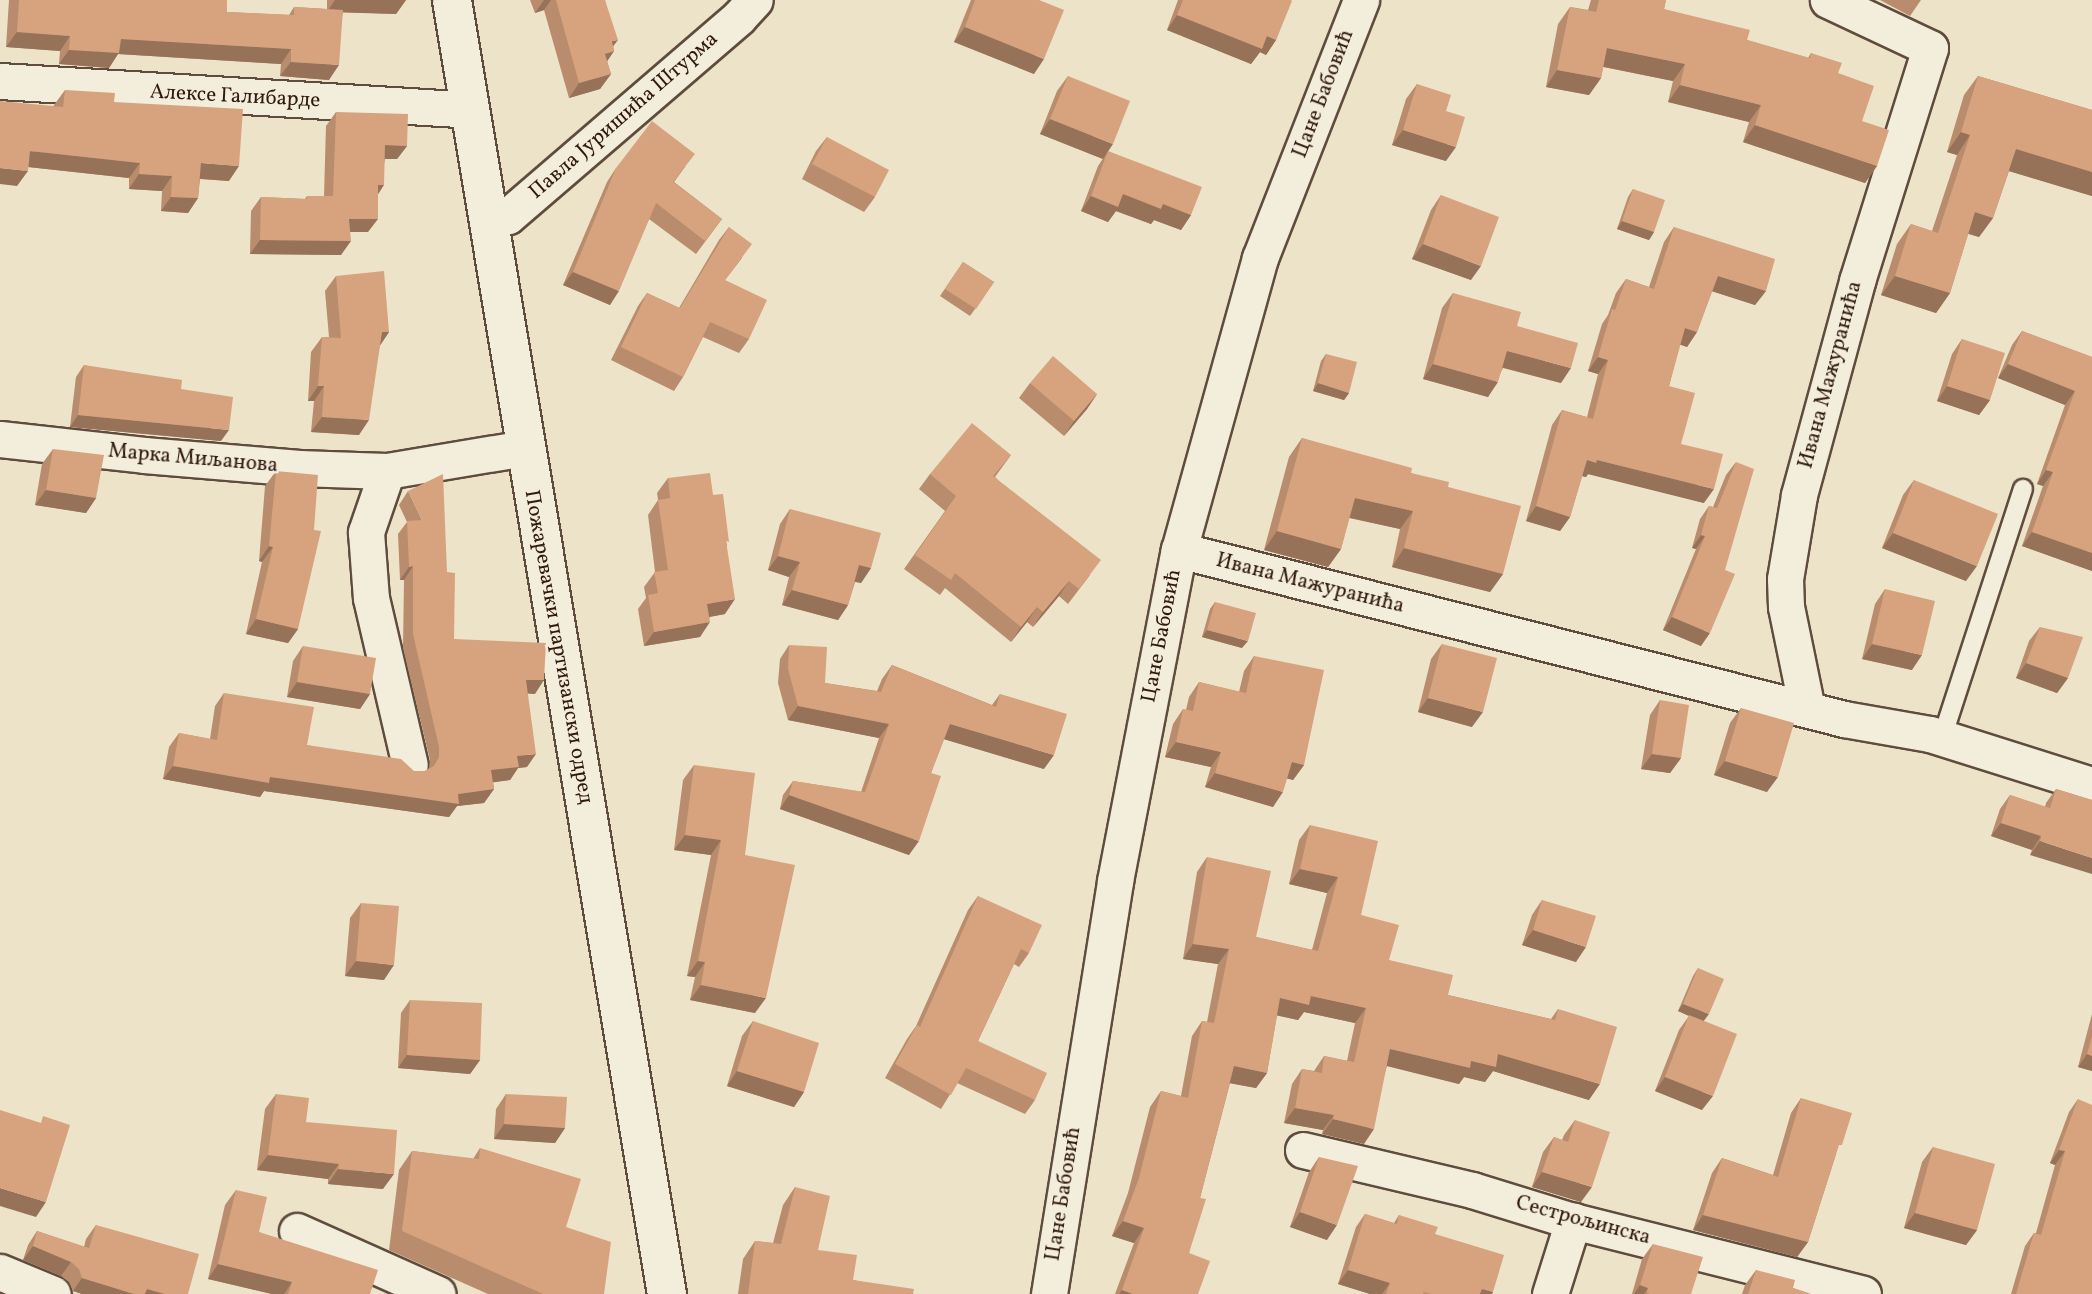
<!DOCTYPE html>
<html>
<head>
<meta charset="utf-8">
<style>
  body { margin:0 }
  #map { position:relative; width:2092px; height:1294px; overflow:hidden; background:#ece3c9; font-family:Vollkorn,serif }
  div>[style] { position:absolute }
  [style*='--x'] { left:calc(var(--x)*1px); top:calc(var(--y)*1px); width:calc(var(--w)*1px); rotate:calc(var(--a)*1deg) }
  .roads { filter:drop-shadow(2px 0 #5f4c3d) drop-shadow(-2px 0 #5f4c3d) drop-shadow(0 2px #5f4c3d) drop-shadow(0 -2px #5f4c3d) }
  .lane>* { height:18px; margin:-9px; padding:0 9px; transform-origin:9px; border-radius:9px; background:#f3eddc }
  .street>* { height:35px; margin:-17.5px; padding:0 17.5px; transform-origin:17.5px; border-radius:17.5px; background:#f3eddc }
  .secondary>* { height:38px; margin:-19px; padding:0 19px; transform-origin:19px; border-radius:19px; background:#f3eddc }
  .wall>* { inset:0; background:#b88c6c }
  .shaded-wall>* { inset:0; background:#967258 }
  .building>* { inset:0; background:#d6a37e }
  span { translate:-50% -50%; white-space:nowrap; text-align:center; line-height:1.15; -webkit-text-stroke:5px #f3eddc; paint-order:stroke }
  .street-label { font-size:21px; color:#30190e }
</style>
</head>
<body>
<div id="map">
  <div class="roads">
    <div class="lane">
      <i style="--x:1942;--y:738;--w:262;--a:-72"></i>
    </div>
    <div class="street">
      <i style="--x:0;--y:81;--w:471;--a:3.5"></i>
      <i style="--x:487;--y:219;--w:21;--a:-8"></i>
      <i style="--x:508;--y:216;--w:305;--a:-40.7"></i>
      <i style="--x:739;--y:17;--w:23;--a:-47"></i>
      <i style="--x:0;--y:439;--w:145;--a:6.3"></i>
      <i style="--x:144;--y:455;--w:156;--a:4.8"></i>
      <i style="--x:299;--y:468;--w:88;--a:2"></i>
      <i style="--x:387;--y:471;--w:140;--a:-9.5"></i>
      <i style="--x:387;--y:471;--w:65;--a:109"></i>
      <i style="--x:366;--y:532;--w:66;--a:85.7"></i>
      <i style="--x:371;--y:598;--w:171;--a:76.9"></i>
      <i style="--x:1179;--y:550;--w:686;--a:14.26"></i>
      <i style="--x:1844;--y:719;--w:87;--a:9.9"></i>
      <i style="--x:1930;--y:734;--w:170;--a:17.5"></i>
      <i style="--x:1807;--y:709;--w:104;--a:-101.6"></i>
      <i style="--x:1786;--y:607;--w:28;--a:-92"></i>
      <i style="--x:1785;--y:579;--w:85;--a:-80.5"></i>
      <i style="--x:1799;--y:495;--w:222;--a:-74.8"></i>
      <i style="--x:1857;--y:281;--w:244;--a:-72.6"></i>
      <i style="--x:1930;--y:48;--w:113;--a:-154.8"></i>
      <i style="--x:1303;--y:1150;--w:174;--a:13.3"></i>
      <i style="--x:1472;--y:1190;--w:106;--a:17.1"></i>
      <i style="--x:1573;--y:1221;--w:299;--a:14.1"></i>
      <i style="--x:297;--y:1231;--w:154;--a:24.1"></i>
      <i style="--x:0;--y:1272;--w:57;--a:22.5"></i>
      <i style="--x:1049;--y:1294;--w:418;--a:-80.9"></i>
      <i style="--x:1115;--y:881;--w:337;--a:-79.1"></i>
      <i style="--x:1179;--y:550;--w:303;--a:-74.5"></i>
      <i style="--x:1260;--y:258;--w:277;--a:-68.6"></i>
      <i style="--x:1550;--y:1294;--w:77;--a:-72.5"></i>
    </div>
    <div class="secondary">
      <i style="--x:452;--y:0;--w:1312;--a:80.57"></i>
    </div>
  </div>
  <div class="wall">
    <i style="clip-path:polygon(9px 0,227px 0,227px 12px,289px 15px,294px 7px,327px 9px,327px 0,406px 0,396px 14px,343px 12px,329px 80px,280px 76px,281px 64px,118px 54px,109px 68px,59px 64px,60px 51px,6px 47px)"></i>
    <i style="clip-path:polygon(530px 0,605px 0,614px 51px,607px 61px,611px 74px,600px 89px,569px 98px,544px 10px,535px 13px)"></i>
    <i style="clip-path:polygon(971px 0,1039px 0,1034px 74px,954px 42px)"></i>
    <i style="clip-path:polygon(1178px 0,1291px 0,1276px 40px,1266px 55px,1260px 52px,1251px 64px,1167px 30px)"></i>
    <i style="clip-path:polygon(1591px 0,1666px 0,1664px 9px,1747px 40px,1808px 58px,1811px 53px,1838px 73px,1862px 121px,1877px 166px,1865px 183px,1743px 142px,1749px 122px,1668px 102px,1673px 81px,1603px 67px,1601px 78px,1589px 95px,1546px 87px,1558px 24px,1570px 7px,1588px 10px)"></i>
    <i style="clip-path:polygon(1880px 0,1921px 0,1910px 16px)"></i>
    <i style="clip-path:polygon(1068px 76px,1103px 159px,1040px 134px,1057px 91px)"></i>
    <i style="clip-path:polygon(1978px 76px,2092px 110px,2092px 196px,2009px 171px,1993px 218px,1979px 237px,1968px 234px,1950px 293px,1936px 313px,1881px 295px,1897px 244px,1911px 224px,1932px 231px,1957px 155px,1947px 152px,1964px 95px)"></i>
    <i style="clip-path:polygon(1417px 84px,1446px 111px,1446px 161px,1392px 145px,1406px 99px)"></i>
    <i style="clip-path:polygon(65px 90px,114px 102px,229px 181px,200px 179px,198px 198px,188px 213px,161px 211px,162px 191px,129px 189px,129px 178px,28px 167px,17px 186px,54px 105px)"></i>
    <i style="clip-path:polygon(336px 112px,407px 146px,397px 159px,385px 159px,378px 194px,368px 232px,350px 232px,341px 255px,250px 254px,251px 211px,261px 197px,305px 199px,307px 196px,324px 196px,326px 126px)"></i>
    <i style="clip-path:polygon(827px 137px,875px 197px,864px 212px,802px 179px,816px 151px)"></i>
    <i style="clip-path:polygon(1108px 151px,1191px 215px,1181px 230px,1154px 220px,1151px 224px,1116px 211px,1108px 222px,1081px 211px,1098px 166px)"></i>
    <i style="clip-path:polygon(685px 167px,674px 182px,722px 219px,696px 254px,649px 219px,610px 305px,563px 285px,607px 182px,616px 168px)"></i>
    <i style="clip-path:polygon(1633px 189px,1654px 232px,1649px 240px,1617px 229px,1628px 197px)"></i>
    <i style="clip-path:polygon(1441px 195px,1471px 280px,1412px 259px,1431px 210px)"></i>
    <i style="clip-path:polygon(729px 227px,742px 258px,725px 280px,749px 339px,739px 353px,703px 337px,683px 377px,674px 391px,611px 360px,638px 306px,647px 293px,679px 308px,719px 240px)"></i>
    <i style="clip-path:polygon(1674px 227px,1766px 291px,1755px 305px,1712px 291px,1697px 332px,1687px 347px,1680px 344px,1669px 386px,1681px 444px,1704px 503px,1588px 474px,1586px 477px,1582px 476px,1570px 517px,1560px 531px,1526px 521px,1552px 425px,1562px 410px,1587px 417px,1598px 374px,1588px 371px,1602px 324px,1608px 315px,1616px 293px,1626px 279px,1649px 287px,1664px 242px)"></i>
    <i style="clip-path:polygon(963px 262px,994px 282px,970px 316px,940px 296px)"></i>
    <i style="clip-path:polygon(336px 276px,389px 332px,380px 345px,359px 435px,311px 432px,314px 401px,308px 401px,311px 352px,322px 337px,329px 337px,325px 291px)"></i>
    <i style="clip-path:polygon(1453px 293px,1517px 326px,1561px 383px,1503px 368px,1488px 397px,1423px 379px,1442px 308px)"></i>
    <i style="clip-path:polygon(2022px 331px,2092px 357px,2092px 571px,2022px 546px,2043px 486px,2037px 484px,2065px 405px,1998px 378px,2012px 345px)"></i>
    <i style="clip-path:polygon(1962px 339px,1990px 400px,1979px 415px,1937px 401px,1952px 354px)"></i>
    <i style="clip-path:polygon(1326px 354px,1349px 393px,1344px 400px,1313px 391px,1321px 361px)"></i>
    <i style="clip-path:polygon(84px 365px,181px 389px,221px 441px,70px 427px,76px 377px)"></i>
    <i style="clip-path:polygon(1030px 383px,1097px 394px,1087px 409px,1064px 436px,1019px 398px)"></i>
    <i style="clip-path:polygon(1302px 438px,1411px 473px,1448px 487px,1503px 574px,1490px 592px,1392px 567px,1400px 529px,1349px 518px,1341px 549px,1328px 567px,1264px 550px,1289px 457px)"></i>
    <i style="clip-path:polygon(53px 449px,96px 498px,86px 513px,35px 505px,42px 464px)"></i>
    <i style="clip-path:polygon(1011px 455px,995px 477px,1090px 575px,1068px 604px,1059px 596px,1033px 627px,1027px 622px,1011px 642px,945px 588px,940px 595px,904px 569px,945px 511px,919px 489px,930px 474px)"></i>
    <i style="clip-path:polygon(1736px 462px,1701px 646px,1663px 630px,1696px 549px,1692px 548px,1700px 519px,1709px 506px,1713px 507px,1726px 475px)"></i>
    <i style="clip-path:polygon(276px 471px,298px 629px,288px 643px,246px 634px,262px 562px,259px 561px,265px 486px)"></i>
    <i style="clip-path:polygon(668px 478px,713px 495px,727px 545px,725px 614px,710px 617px,700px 637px,644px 646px,638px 609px,646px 598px,644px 587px,655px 572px,648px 515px,658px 500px,657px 493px)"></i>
    <i style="clip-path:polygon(1914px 480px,1966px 581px,1882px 548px,1903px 495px)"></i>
    <i style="clip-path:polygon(408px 491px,447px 572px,454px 639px,535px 694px,528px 693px,527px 767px,518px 768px,510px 780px,493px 782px,494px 789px,484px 803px,457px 806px,449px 817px,264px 791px,260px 797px,163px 779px,169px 747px,179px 733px,210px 739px,215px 706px,224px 693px,307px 745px,414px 771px,425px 771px,429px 768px,430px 760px,403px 648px,404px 580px,400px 580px,398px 534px,407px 522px,399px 505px)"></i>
    <i style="clip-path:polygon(790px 509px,871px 568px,861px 583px,855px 582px,848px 605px,838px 620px,782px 605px,789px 577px,768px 570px,780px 524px)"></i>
    <i style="clip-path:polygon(1885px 589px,1912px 670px,1862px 659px,1875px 604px)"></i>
    <i style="clip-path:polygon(1215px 602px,1242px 648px,1202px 637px,1210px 609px)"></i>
    <i style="clip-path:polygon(2040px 627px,2068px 678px,2057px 693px,2016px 678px,2029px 641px)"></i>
    <i style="clip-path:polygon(1442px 644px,1472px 727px,1418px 712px,1431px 659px)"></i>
    <i style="clip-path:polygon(789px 645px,825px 683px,877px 691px,882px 679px,892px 665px,992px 705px,1000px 694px,1044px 769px,944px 739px,931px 773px,909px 855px,780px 809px,783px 795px,793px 781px,861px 792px,879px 738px,788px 720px,778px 683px,780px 659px)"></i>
    <i style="clip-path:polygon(303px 646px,370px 694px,360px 709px,287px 697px,293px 661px)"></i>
    <i style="clip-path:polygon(1254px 656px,1304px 765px,1293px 780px,1287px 778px,1273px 807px,1205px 787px,1211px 767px,1165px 757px,1173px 724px,1183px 709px,1186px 710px,1189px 697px,1199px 682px,1239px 692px,1244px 671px)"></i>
    <i style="clip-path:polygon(1660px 700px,1681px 758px,1670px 773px,1641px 769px,1650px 715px)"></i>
    <i style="clip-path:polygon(1741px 708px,1767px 792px,1714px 775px,1730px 723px)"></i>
    <i style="clip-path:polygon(694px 765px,745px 855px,755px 1013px,690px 1000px,695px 977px,687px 976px,711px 855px,674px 850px,683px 780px)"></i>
    <i style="clip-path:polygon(2056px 789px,2092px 800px,2030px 855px,2032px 850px,1991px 836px,2000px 809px,2010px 795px,2045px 807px,2046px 803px)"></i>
    <i style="clip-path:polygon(1310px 825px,1361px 915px,1389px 960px,1448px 995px,1551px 1019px,1558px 1009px,1589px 1100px,1493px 1071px,1485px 1082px,1464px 1077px,1459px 1084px,1387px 1066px,1364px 1144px,1322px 1134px,1323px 1130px,1284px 1123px,1292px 1084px,1302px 1069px,1314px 1071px,1324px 1056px,1347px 1061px,1355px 1023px,1304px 1012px,1298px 1020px,1277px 1015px,1267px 1073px,1256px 1088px,1230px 1083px,1200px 1198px,1189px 1253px,1198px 1294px,1115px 1294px,1134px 1243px,1112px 1236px,1128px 1193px,1150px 1107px,1161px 1091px,1181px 1096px,1192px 1036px,1202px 1021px,1207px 1022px,1218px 964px,1183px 959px,1197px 872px,1207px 857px,1256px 937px,1312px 950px,1327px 893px,1289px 884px,1299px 840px)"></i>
    <i style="clip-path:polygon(978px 896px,1029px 953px,1019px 967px,1014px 964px,978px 1041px,1035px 1100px,1025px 1114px,957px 1083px,941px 1109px,885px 1078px,907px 1039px,916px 1026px,968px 910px)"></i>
    <i style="clip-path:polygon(1542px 900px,1576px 962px,1522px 945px,1532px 915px)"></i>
    <i style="clip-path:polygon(361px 903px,384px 980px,345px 976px,350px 918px)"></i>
    <i style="clip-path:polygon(1698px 968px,1704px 1021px,1702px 1110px,1655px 1091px,1679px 1030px,1689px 1016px,1678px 1011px,1693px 976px)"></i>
    <i style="clip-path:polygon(410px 1000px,480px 1060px,470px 1074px,398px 1068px,401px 1013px)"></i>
    <i style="clip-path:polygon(2092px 1014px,2092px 1071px,2078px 1067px)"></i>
    <i style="clip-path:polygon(753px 1021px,804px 1092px,794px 1107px,727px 1086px,742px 1036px)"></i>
    <i style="clip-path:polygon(276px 1094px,306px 1122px,383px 1189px,328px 1184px,328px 1179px,257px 1170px,265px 1109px)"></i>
    <i style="clip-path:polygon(506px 1094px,565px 1128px,555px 1143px,494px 1139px,496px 1109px)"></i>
    <i style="clip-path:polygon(1801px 1098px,1836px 1154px,1808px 1242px,1797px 1257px,1693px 1230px,1712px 1173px,1722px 1158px,1773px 1175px,1791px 1113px)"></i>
    <i style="clip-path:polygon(2078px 1099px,2092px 1294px,2011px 1294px,2025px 1246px,2034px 1233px,2036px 1233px,2055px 1165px,2050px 1163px,2069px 1112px)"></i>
    <i style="clip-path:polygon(1575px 1120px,1581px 1202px,1532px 1187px,1543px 1152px,1554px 1137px,1562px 1140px,1564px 1135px)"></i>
    <i style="clip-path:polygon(1933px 1147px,1977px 1230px,1966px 1245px,1904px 1228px,1922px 1162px)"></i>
    <i style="clip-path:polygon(480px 1148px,566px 1227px,604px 1294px,488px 1294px,389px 1250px,399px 1170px,412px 1151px,473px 1159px)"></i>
    <i style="clip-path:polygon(1319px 1157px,1327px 1240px,1290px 1227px,1309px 1172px)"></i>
    <i style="clip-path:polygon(795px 1187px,818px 1250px,853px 1280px,913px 1294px,738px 1294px,743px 1259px,755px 1241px,773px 1243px,783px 1205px)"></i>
    <i style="clip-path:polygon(236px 1190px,259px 1232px,370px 1294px,272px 1294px,208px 1279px,225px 1205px)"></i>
    <i style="clip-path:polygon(1365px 1214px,1394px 1223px,1399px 1215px,1435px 1234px,1493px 1292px,1492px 1294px,1370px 1294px,1338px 1284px,1356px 1227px)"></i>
    <i style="clip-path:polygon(96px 1225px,188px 1294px,82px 1294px,73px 1291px,69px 1282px,61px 1276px,23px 1260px,28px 1245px,37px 1231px,84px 1247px,86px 1239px)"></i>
    <i style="clip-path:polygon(1653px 1244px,1691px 1294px,1632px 1294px,1642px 1259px)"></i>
    <i style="clip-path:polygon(1756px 1270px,1793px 1288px,1811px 1294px,1742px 1294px,1745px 1285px)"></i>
  </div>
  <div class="shaded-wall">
    <i style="clip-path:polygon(335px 0,406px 0,396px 14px,327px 12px)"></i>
    <i style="clip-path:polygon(544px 0,551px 0,544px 10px,535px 13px)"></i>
    <i style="clip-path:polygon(1177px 15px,1267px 36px,1276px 40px,1266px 55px,1260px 52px,1251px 64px,1167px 30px)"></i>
    <i style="clip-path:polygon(965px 27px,1044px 59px,1034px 74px,954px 42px)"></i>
    <i style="clip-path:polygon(17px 32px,70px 36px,60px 51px,6px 47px)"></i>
    <i style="clip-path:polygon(121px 39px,291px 49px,281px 64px,118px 54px,109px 68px,59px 64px,69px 50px)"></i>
    <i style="clip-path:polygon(618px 40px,608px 53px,614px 51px,604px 66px,595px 69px,612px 41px)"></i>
    <i style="clip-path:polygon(1607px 48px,1685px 64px,1673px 81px,1595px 65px)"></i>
    <i style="clip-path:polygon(291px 62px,339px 65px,329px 80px,280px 76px)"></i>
    <i style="clip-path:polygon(1557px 70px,1601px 78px,1589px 95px,1546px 87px)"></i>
    <i style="clip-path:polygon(611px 74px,600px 89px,569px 98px,579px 83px)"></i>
    <i style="clip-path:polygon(1680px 85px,1761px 105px,1749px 122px,1668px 102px)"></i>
    <i style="clip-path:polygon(1050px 119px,1113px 144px,1103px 159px,1040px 134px)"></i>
    <i style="clip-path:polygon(1755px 125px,1877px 166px,1865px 183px,1743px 142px)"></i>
    <i style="clip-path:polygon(1403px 130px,1456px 147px,1446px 161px,1392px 145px)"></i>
    <i style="clip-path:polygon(1961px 132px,1970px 135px,1957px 155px,1947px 152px)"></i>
    <i style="clip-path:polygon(385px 145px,407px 146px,397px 159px,375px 159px)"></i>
    <i style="clip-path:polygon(2016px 149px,2092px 172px,2092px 196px,2002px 169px)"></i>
    <i style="clip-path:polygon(30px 151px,140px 163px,129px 178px,19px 166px)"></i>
    <i style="clip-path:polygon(201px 163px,239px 166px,229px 181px,190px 178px)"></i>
    <i style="clip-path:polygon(0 168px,28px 171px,17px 186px,0 184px)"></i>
    <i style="clip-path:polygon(139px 174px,172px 176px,162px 191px,129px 189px)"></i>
    <i style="clip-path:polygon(378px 185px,384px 185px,375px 199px)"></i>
    <i style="clip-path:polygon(1123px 194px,1163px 204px,1191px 215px,1181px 230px,1154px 220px,1151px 224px,1116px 211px,1108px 222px,1081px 211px,1091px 196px)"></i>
    <i style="clip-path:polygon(171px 197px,198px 198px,188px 213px,161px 211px)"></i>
    <i style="clip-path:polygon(1975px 212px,1993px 218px,1979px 237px,1961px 231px)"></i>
    <i style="clip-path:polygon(349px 219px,378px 219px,368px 232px,339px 232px)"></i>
    <i style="clip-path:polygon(1622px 221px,1654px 232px,1649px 240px,1617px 229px)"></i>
    <i style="clip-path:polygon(260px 240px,351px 241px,341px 255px,250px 254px)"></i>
    <i style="clip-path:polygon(1423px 244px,1481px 266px,1471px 280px,1412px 259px)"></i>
    <i style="clip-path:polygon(573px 272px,619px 291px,610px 305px,563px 285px)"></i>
    <i style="clip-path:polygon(1718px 276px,1766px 291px,1755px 305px,1708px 290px)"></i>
    <i style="clip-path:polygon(1895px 276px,1950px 293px,1936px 313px,1881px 295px)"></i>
    <i style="clip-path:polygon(1685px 328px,1697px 332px,1687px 347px,1675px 343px)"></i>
    <i style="clip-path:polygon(382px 332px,389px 332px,379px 347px)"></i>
    <i style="clip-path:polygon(1507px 351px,1571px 368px,1561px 383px,1497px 366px)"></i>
    <i style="clip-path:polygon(1598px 357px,1608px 360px,1598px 374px,1588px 371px)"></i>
    <i style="clip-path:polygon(1433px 364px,1498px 382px,1488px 397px,1423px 379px)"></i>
    <i style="clip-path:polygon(2008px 364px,2075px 391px,2065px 405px,1998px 378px)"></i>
    <i style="clip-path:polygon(1318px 383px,1349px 393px,1344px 400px,1313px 391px)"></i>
    <i style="clip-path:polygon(318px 386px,324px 386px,314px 401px,308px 401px)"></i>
    <i style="clip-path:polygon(1947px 386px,1990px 400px,1979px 415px,1937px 401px)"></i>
    <i style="clip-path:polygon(1097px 394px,1087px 409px,1064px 436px,1074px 421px)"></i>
    <i style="clip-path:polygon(78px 415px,229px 430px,221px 441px,70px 427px)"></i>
    <i style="clip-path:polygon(322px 417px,369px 420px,359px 435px,311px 432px)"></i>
    <i style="clip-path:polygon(1587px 460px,1597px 460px,1714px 489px,1704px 503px,1588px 474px,1586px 477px,1577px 475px)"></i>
    <i style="clip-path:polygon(2046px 470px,2053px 472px,2043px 486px,2037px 484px)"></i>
    <i style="clip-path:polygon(46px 490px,96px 498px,86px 513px,35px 505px)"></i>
    <i style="clip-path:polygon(1355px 498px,1413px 511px,1400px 529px,1342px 516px)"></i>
    <i style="clip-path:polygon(1536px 506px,1570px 517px,1560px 531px,1526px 521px)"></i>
    <i style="clip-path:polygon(1277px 531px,1341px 549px,1328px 567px,1264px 550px)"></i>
    <i style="clip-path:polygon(2032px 532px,2092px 553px,2092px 571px,2022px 546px)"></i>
    <i style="clip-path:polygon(1893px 533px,1977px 566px,1966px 581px,1882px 548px)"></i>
    <i style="clip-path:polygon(1701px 535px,1705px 536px,1696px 549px,1692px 548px)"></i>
    <i style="clip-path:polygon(269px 546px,273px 547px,262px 562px,259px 561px)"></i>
    <i style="clip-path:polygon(1404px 548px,1503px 574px,1490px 592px,1392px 567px)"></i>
    <i style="clip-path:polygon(778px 556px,800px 562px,789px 577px,768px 570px)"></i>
    <i style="clip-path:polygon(859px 565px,871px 568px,861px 583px,848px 580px)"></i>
    <i style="clip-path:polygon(413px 566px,404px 580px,400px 580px,409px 567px)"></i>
    <i style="clip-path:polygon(1069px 581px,1059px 596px,1033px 627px,1043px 612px)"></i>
    <i style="clip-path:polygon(792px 590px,848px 605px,838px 620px,782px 605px)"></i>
    <i style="clip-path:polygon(735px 599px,725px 614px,697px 619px,707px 604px)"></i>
    <i style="clip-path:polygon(1037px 607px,1027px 622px,1011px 642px,1021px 627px)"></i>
    <i style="clip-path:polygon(1672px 617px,1710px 633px,1701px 646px,1663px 630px)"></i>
    <i style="clip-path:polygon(256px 619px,298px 629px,288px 643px,246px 634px)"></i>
    <i style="clip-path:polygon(710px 622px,700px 637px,644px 646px,654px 632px)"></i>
    <i style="clip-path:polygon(1207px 630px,1248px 641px,1242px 648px,1202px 637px)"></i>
    <i style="clip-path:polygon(1872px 644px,1922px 655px,1912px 670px,1862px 659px)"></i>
    <i style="clip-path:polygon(2026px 663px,2068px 678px,2057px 693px,2016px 678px)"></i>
    <i style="clip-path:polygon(526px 680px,544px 680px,535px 694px,517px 693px)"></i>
    <i style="clip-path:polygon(297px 682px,370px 694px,360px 709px,287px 697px)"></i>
    <i style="clip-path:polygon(1428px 698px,1483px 712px,1472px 727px,1418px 712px)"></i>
    <i style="clip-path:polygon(798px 706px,889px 724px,879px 738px,788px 720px)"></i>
    <i style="clip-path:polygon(950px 724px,1054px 755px,1044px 769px,940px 738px)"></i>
    <i style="clip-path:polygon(1176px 742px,1221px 752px,1211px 767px,1165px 757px)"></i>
    <i style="clip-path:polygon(536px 754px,527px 767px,518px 768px,510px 780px,482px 784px,491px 770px,517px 756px)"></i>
    <i style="clip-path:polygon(1652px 754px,1681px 758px,1670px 773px,1641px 769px)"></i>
    <i style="clip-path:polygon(1725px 761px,1778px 777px,1767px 792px,1714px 775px)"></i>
    <i style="clip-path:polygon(1292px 762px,1304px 765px,1293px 780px,1281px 777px)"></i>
    <i style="clip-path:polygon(173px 766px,270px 777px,458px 794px,494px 789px,484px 803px,457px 806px,449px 817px,264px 791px,260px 797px,163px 779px)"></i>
    <i style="clip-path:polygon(1215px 773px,1283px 792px,1273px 807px,1205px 787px)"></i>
    <i style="clip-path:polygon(789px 795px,919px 841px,909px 855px,780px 809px)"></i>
    <i style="clip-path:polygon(2001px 823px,2041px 836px,2032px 850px,1991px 836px)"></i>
    <i style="clip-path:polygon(685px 835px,721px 840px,711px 855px,674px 850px)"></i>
    <i style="clip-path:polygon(2040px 841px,2092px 858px,2092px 874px,2030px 855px)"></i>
    <i style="clip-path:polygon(1300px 869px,1338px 877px,1327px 893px,1289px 884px)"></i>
    <i style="clip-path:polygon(1533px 930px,1586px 947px,1576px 962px,1522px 945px)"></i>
    <i style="clip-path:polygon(1193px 944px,1229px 949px,1218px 964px,1183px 959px)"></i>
    <i style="clip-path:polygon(356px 961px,394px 965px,384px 980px,345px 976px)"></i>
    <i style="clip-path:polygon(698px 961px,705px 962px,695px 977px,687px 976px)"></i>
    <i style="clip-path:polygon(701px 985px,766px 998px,755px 1013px,690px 1000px)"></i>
    <i style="clip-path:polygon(1311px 996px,1366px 1008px,1355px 1023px,1304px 1012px,1298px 1020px,1270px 1014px,1280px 998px)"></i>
    <i style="clip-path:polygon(1683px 1004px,1709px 1014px,1703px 1022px,1678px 1011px)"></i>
    <i style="clip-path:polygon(1390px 1049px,1471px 1061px,1498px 1054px,1600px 1084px,1589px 1100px,1493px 1071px,1485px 1082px,1464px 1077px,1459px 1084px,1379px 1064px)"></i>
    <i style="clip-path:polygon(2087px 1054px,2092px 1056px,2092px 1071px,2078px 1067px)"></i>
    <i style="clip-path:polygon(407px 1055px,480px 1060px,470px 1074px,398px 1068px)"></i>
    <i style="clip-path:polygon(1234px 1066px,1267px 1073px,1256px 1088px,1223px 1082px)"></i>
    <i style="clip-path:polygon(737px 1071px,804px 1092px,794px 1107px,727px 1086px)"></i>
    <i style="clip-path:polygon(1665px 1077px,1713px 1096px,1702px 1110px,1655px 1091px)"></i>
    <i style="clip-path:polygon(1295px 1108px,1334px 1115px,1323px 1130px,1284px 1123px)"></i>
    <i style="clip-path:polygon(1333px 1119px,1374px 1129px,1364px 1144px,1322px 1134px)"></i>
    <i style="clip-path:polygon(504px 1124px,565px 1128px,555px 1143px,494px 1139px)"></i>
    <i style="clip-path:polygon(2059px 1150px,2065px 1151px,2055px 1165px,2050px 1163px)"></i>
    <i style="clip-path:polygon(268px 1155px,339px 1164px,328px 1179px,257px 1170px)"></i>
    <i style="clip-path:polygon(338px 1169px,394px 1174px,383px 1189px,328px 1184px)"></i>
    <i style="clip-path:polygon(1542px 1172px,1592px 1187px,1581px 1202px,1532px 1187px)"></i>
    <i style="clip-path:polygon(0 1188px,46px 1202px,36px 1217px,0 1206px)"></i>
    <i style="clip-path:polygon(1300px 1212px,1337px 1225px,1327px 1240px,1290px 1227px)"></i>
    <i style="clip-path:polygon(1915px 1213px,1977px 1230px,1966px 1245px,1904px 1228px)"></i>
    <i style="clip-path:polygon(1703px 1215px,1808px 1242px,1797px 1257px,1693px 1230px)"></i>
    <i style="clip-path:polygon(1123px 1221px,1144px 1228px,1134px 1243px,1112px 1236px)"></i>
    <i style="clip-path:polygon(33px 1246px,71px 1262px,61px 1276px,23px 1260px)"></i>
    <i style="clip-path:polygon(218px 1264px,292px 1282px,284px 1294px,272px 1294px,208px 1279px)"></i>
    <i style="clip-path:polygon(1348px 1270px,1390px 1283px,1382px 1294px,1370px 1294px,1338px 1284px)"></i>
    <i style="clip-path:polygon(82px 1278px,134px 1294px,82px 1294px,73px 1291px)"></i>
    <i style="clip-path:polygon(1640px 1285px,1648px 1288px,1644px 1294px,1634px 1294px)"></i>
    <i style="clip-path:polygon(147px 1289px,165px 1294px,144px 1294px)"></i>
    <i style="clip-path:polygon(1482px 1289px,1493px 1292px,1492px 1294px,1478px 1294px)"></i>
    <i style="clip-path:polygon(1122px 1290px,1133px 1294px,1119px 1294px)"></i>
  </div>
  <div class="building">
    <i style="clip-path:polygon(19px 0,227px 0,227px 12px,294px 15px,294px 7px,343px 10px,339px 65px,291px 62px,291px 49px,121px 39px,119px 53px,69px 50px,70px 36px,17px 32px)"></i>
    <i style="clip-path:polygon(556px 0,605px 0,618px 40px,612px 41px,614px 51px,605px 54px,611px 74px,579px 83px)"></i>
    <i style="clip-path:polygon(975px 0,1039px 0,1064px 10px,1044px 59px,965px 27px)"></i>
    <i style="clip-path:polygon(1183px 0,1291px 0,1292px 1px,1276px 40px,1267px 36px,1262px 49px,1177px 15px)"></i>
    <i style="clip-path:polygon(1599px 0,1666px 0,1664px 9px,1750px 30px,1747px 40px,1810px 58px,1811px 53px,1842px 63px,1838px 73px,1874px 86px,1862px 121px,1889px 130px,1877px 166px,1755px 125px,1761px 105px,1680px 85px,1685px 64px,1607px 48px,1601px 78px,1557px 70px,1570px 7px,1596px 12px)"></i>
    <i style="clip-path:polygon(1068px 76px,1130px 101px,1113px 144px,1050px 119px)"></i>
    <i style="clip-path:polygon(1978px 76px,2092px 110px,2092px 172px,2016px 149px,1993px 218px,1975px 212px,1950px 293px,1895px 276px,1911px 224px,1938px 233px,1970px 135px,1961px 132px)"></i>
    <i style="clip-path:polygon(1417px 84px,1451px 95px,1446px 111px,1465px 117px,1456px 147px,1403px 130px)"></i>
    <i style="clip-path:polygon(65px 90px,115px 93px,114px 102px,243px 109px,239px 166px,201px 163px,198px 198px,171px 197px,172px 176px,139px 174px,140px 163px,30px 151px,28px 171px,0 168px,0 101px,63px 107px)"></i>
    <i style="clip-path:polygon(336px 112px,408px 114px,407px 146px,385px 145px,384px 185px,378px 185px,378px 219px,349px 219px,351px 241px,260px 240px,261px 197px,307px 199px,307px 196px,333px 196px)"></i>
    <i style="clip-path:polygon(652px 121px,695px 154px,673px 182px,722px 219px,705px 241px,656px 203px,619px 291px,573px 272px,616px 168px)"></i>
    <i style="clip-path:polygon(827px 137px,889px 170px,875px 197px,812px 164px)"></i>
    <i style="clip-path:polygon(1108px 151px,1202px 187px,1191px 215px,1163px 204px,1161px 209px,1123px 194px,1118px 207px,1091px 196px)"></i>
    <i style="clip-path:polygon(1633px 189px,1665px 200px,1654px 232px,1622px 221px)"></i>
    <i style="clip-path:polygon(1441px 195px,1499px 217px,1481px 266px,1423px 244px)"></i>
    <i style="clip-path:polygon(729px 227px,752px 244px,725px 280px,767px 300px,749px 339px,710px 322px,683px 377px,621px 347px,647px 293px,680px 308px)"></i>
    <i style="clip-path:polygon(1674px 227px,1775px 259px,1766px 291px,1718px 276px,1697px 332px,1685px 328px,1669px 386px,1695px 393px,1681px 444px,1723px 454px,1714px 489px,1597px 460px,1596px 463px,1587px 460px,1570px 517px,1536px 506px,1562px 410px,1593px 419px,1608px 360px,1598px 357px,1612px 309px,1615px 310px,1626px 279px,1654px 289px)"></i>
    <i style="clip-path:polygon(963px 262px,994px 282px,976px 309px,945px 289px)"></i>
    <i style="clip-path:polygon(384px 271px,389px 332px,382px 332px,369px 420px,322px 417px,324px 386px,318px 386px,322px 337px,341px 338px,336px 276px)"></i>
    <i style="clip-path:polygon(1453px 293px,1521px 312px,1517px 326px,1578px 343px,1571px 368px,1507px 351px,1498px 382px,1433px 364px)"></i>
    <i style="clip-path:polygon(2022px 331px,2092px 357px,2092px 553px,2032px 532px,2053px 472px,2046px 470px,2075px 391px,2008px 364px)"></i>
    <i style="clip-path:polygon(1962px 339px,2005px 353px,1990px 400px,1947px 386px)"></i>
    <i style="clip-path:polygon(1326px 354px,1357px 362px,1349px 393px,1318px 383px)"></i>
    <i style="clip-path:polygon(1053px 356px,1097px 394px,1074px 421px,1030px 383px)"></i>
    <i style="clip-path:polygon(84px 365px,182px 380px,181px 389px,233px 397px,229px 430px,78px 415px)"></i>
    <i style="clip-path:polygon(972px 423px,1011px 455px,993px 476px,1101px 560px,1079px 589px,1069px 581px,1043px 612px,1037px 607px,1021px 627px,955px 573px,951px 580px,915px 555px,956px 496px,930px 474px)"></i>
    <i style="clip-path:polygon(1302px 438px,1412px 468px,1411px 473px,1449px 482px,1448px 487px,1521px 506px,1503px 574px,1404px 548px,1413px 511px,1355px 498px,1341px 549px,1277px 531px)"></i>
    <i style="clip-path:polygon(53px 449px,104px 455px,96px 498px,46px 490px)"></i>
    <i style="clip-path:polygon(1736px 462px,1754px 469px,1725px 570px,1735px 574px,1710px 633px,1672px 617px,1705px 536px,1701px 535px,1709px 506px,1717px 508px)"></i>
    <i style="clip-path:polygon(276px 471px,318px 475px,314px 530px,321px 531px,298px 629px,256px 619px,273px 547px,269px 546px)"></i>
    <i style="clip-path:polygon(710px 473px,713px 495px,723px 494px,729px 542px,726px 541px,735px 599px,707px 604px,710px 622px,654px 632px,648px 595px,658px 593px,654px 572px,668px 570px,658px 500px,670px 498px,668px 478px)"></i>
    <i style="clip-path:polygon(443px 474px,447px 572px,455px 573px,454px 639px,546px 643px,544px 680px,526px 680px,536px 754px,517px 756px,519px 767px,491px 770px,494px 789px,458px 794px,459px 804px,270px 777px,269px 783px,173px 766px,179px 733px,217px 740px,224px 693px,314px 707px,307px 745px,401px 759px,414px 771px,425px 771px,434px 766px,439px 757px,439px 747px,413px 634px,413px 566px,409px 567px,407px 521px,422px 520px,408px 491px)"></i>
    <i style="clip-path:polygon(1914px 480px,1998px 514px,1977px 566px,1893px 533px)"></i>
    <i style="clip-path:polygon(790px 509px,881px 533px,871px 568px,859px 565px,848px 605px,792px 590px,800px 562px,778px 556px)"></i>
    <i style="clip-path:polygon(1885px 589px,1935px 601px,1922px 655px,1872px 644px)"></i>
    <i style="clip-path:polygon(1215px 602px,1256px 613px,1248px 641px,1207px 630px)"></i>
    <i style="clip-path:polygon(2040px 627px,2083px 637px,2068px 678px,2026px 663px)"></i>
    <i style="clip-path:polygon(1442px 644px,1497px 658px,1483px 712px,1428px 698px)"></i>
    <i style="clip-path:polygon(789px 645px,827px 647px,825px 683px,881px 692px,892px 665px,996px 707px,1000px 694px,1067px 714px,1054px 755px,950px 724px,931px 773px,941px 776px,919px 841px,789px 795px,793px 781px,865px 792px,889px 724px,798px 706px,788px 669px)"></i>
    <i style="clip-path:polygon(303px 646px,376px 658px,370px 694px,297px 682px)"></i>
    <i style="clip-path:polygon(1254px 656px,1324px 670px,1304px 765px,1292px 762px,1283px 792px,1215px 773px,1221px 752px,1176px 742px,1183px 709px,1193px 711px,1199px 682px,1246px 693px)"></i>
    <i style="clip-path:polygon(1660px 700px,1689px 705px,1681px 758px,1652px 754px)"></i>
    <i style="clip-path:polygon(1741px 708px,1794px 723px,1778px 777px,1725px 761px)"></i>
    <i style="clip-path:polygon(694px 765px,755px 773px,745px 855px,795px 865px,766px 998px,701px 985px,705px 962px,698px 961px,721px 840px,685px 835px)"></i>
    <i style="clip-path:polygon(2056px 789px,2092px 800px,2092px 858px,2040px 841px,2041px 836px,2001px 823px,2010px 795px,2050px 808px)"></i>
    <i style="clip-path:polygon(1310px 825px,1378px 841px,1361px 915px,1399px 925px,1389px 960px,1453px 975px,1448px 995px,1555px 1020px,1558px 1009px,1617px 1027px,1600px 1084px,1498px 1054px,1496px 1067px,1471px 1061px,1470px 1068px,1390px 1049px,1374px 1129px,1333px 1119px,1334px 1115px,1295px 1108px,1302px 1069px,1322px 1073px,1324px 1056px,1354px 1062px,1366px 1008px,1311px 996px,1309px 1005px,1280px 998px,1267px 1073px,1234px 1066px,1200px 1198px,1206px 1199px,1189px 1253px,1210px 1261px,1198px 1294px,1133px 1294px,1122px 1290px,1144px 1228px,1123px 1221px,1139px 1178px,1161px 1091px,1188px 1098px,1202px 1021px,1214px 1023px,1229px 949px,1193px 944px,1207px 857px,1271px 871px,1256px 937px,1318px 951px,1338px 877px,1300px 869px)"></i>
    <i style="clip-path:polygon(978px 896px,1042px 925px,1029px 953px,1021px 949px,978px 1041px,1047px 1073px,1035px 1100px,966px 1068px,951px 1095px,895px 1064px,917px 1025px,920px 1027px)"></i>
    <i style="clip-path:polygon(1542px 900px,1596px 916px,1586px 947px,1533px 930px)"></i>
    <i style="clip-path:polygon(361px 903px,399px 906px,394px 965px,356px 961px)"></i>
    <i style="clip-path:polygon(1698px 968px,1724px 979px,1709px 1014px,1683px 1004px)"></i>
    <i style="clip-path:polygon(410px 1000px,482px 1003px,480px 1060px,407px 1055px)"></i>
    <i style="clip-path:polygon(1689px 1015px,1737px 1034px,1713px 1096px,1665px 1077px)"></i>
    <i style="clip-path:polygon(753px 1021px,819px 1043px,804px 1092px,737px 1071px)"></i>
    <i style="clip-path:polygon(2092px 1036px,2092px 1056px,2087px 1054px)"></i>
    <i style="clip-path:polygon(276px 1094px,309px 1098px,306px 1122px,397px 1130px,394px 1174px,338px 1169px,339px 1164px,268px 1155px)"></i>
    <i style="clip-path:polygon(506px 1094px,567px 1097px,565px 1128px,504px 1124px)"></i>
    <i style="clip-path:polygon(1801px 1098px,1852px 1113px,1842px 1145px,1839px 1145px,1808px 1242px,1703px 1215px,1722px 1158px,1778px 1177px)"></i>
    <i style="clip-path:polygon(2078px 1099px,2092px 1105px,2092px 1294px,2016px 1294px,2034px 1233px,2041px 1235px,2065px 1151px,2059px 1150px)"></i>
    <i style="clip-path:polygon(0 1110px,41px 1123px,43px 1116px,70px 1125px,46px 1202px,0 1188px)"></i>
    <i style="clip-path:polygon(1575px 1120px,1610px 1132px,1592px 1187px,1542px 1172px,1554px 1137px,1568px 1142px)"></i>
    <i style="clip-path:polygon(1933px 1147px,1995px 1164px,1977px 1230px,1915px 1213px)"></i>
    <i style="clip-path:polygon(480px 1148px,581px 1179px,566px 1227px,611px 1242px,604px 1294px,543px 1294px,402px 1231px,412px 1151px,479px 1159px)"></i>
    <i style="clip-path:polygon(1319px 1157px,1358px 1166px,1337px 1225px,1300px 1212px)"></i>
    <i style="clip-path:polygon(795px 1187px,830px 1196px,818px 1250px,857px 1255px,853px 1280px,914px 1289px,913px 1294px,748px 1294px,755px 1241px,781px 1244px)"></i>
    <i style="clip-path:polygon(236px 1190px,267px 1197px,259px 1232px,378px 1270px,370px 1294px,288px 1294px,292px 1282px,218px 1264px)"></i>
    <i style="clip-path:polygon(1365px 1214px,1397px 1224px,1399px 1215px,1438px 1227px,1435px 1234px,1504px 1255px,1493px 1292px,1482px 1289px,1480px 1294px,1431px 1294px,1424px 1292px,1423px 1294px,1386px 1294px,1390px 1283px,1348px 1270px)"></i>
    <i style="clip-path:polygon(96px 1225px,199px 1254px,188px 1294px,165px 1294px,147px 1289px,145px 1294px,134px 1294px,82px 1278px,79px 1269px,71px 1262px,33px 1246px,37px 1231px,89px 1248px)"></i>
    <i style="clip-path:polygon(1653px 1244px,1703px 1257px,1691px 1294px,1650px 1294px,1647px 1293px,1648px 1288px,1640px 1285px)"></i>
    <i style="clip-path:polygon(1756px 1270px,1795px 1280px,1793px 1288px,1811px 1294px,1748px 1294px)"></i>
  </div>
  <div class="street-label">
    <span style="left:1324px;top:94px;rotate:-69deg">Цане Бабовић</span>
    <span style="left:235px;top:97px;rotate:3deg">Алексе Галибарде</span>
    <span style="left:624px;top:116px;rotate:-41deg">Павла Јуришића Штурма</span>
    <span style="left:1831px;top:375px;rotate:-75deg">Ивана Мажуранића</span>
    <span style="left:193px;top:459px;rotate:5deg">Марка Миљанова</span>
    <span style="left:1310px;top:584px;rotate:14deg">Ивана Мажуранића</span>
    <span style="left:1162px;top:636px;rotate:-79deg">Цане Бабовић</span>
    <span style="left:558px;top:647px;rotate:80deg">Пожаревачки партизански одред</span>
    <span style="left:1064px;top:1194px;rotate:-81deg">Цане Бабовић</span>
    <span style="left:1583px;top:1221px;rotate:15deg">Сестрољинска</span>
  </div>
</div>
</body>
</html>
